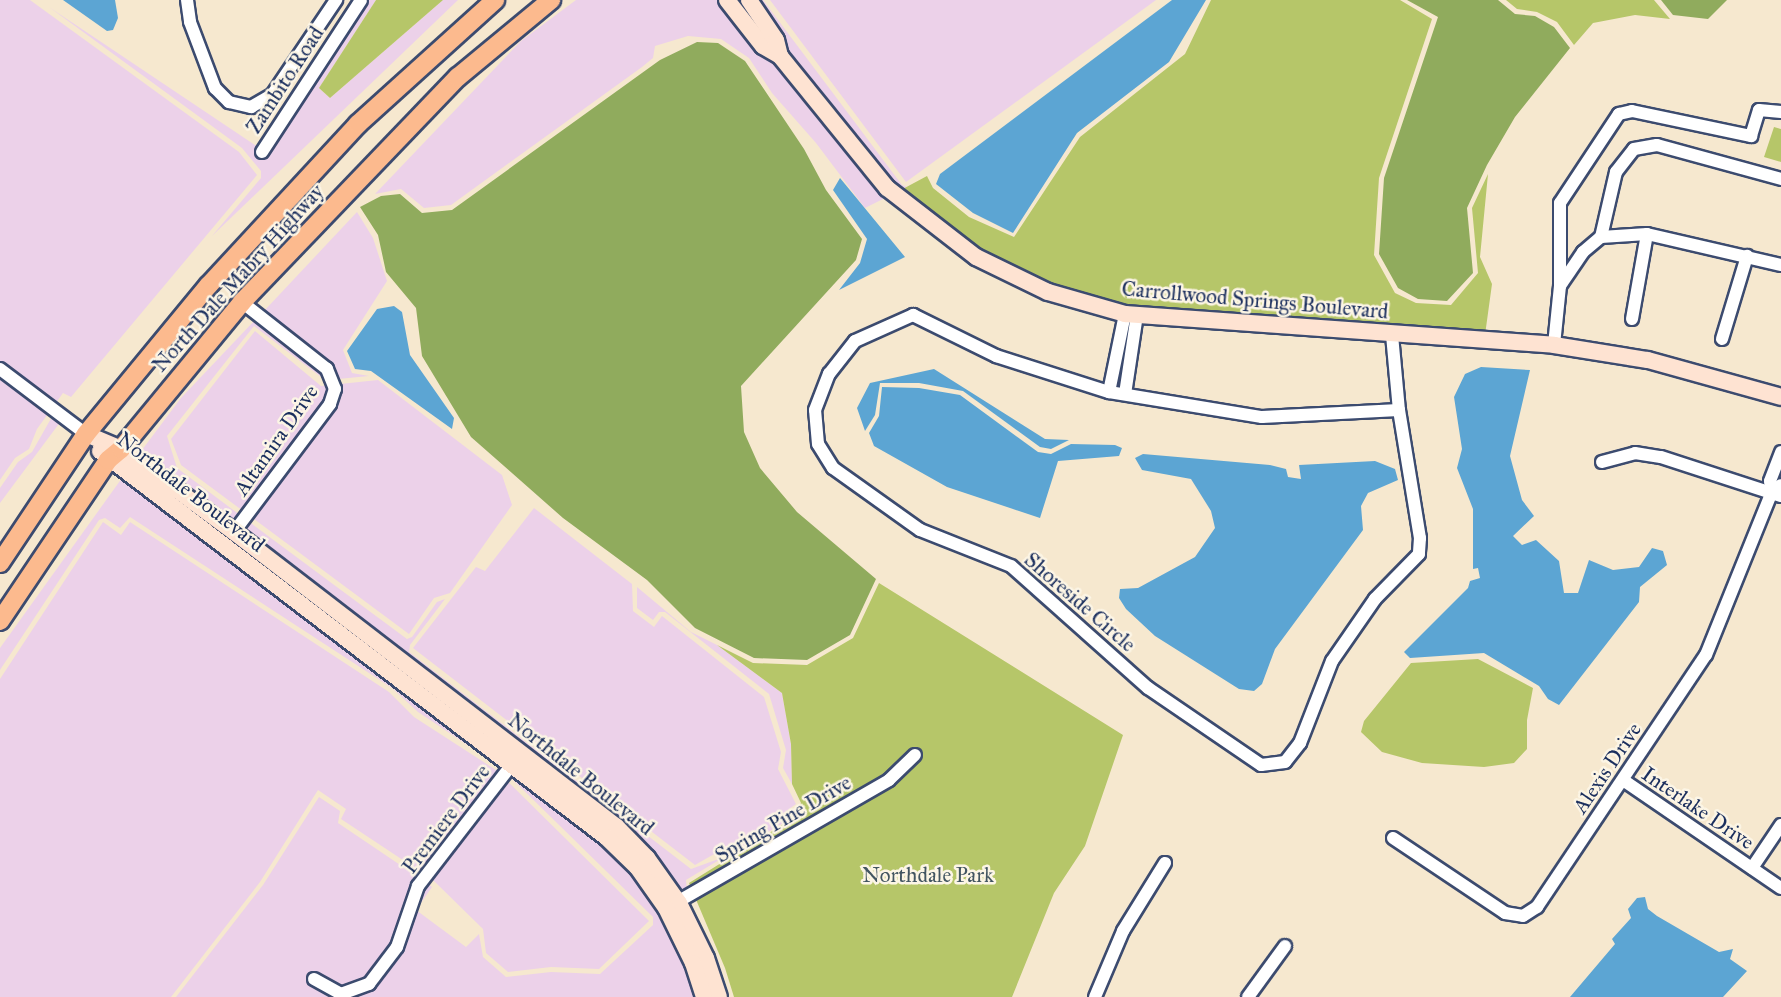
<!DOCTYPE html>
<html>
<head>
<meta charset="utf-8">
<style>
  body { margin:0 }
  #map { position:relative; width:1781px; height:997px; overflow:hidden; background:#f6e8cf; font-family:"IM FELL Great Primer",serif }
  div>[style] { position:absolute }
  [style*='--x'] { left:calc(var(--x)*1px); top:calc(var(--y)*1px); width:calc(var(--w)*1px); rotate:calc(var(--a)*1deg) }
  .built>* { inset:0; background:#ecd1e9 }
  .green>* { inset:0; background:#b6c669 }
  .forest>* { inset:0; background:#90ab5d }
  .water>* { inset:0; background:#5ca5d3 }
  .roads { filter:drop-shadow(2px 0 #3c4b6f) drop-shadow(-2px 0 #3c4b6f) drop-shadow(0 2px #3c4b6f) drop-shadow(0 -2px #3c4b6f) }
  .street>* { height:12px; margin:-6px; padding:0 6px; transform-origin:6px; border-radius:6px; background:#fff }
  .secondary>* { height:16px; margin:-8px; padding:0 8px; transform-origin:8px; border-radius:8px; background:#fee3d2 }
  .primary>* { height:18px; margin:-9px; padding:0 9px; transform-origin:9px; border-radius:9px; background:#fcba8e }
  span { translate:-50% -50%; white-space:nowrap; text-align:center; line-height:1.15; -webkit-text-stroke:5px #fcf5e5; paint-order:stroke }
  .street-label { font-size:21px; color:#1b2f5e }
  .park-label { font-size:21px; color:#425561 }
</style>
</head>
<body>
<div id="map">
  <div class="built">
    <i style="clip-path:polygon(0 0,30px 0,239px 152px,257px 175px,71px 397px,63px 393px,37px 429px,29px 449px,15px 458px,0 480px)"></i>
    <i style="clip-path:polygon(367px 0,376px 0,319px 88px,330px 98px,443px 0,458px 0,212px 236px,261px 178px,261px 171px,242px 148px,49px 7px,258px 147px,254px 154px,263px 160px)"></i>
    <i style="clip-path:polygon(576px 0,720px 0,775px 60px,887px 197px,865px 208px,816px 143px,772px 93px,749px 58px,721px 39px,688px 36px,655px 46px,653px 58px,642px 67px,451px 205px,424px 208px,401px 189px,375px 194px,521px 41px)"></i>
    <i style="clip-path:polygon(757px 0,763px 0,902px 185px,907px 187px,899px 191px,787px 55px)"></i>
    <i style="clip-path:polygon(770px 0,1156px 0,906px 182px)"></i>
    <i style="clip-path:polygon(357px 212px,373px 238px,387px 281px,343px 350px,352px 373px,369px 376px,338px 379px,331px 364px,264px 311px)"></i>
    <i style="clip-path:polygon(255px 320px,322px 373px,325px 380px,254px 326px,167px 436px,177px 468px,240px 515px,233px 524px,139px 454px,181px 398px)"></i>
    <i style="clip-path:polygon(255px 331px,321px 386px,378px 380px,502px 475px,512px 505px,450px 593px,434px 598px,409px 634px,181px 465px,171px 439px)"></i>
    <i style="clip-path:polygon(53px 415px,61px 421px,0 503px,0 488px,18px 462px,32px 452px)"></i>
    <i style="clip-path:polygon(122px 478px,504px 765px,502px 768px,418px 712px,392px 688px,130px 517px,120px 528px,105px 518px,99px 520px,0 670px,0 648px)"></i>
    <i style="clip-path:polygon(534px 508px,632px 584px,633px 611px,654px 627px,662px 616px,764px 697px,781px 752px,778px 769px,796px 804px,781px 815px,785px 822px,729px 855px,723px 849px,695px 865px,413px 648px,476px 567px,485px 571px)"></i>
    <i style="clip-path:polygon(248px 521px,407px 639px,412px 637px,437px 602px,445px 599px,410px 645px,409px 652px,691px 869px,724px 857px,686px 880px,687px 892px,681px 895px,242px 530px)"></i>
    <i style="clip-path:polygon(103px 522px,121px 535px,130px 522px,389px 692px,414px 717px,496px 770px,649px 921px,599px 969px,551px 967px,508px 972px,486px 953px,483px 929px,433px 880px,341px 819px,346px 809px,318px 790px,260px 882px,171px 997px,0 997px,0 679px)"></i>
    <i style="clip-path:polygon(637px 587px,691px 632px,717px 645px,782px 693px,791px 744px,792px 784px,783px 768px,786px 750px,769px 694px,665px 612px,659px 612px,653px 620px,637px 608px)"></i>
    <i style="clip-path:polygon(513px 771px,602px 841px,632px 871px,661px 911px,688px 966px,698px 997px,350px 997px,374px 988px,427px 883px,432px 887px,416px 910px,466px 947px,479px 934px,483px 957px,506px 977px,551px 972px,600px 974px,653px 925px,653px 917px,509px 776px)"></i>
    <i style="clip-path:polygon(319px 797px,340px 811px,338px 823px,418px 877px,401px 912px,392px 945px,366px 979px,342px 988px,313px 971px,307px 982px,334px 997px,176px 997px,263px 885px)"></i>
  </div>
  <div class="green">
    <i style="clip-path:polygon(376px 0,443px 0,330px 98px,319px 88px)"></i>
    <i style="clip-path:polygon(1211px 0,1400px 0,1432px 19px,1379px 178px,1374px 255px,1395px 293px,1416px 303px,1451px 305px,1478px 273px,1472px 208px,1488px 174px,1480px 257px,1492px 284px,1485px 335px,1126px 308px,1051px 287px,980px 252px,899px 191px,927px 176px,933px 188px,969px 217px,1014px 237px,1080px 137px,1185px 54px)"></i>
    <i style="clip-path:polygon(1506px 0,1654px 0,1670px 19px,1635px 15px,1593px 23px,1574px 45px,1557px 22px,1537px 12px,1517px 9px)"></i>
    <i style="clip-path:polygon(1774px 127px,1781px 129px,1781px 162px,1764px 157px)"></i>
    <i style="clip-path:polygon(879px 583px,1123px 735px,1085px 846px,1054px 893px,1012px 997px,734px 997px,725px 968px,689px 883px,793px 818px,801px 803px,792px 784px,791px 744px,782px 693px,717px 645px,753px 663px,807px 665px,853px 638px)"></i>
    <i style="clip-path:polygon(1478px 659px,1533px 688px,1527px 720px,1527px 749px,1514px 763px,1484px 767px,1422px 763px,1382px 752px,1361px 732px,1364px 721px,1411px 663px)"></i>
  </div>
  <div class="forest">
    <i style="clip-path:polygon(1407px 0,1498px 0,1515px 14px,1535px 16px,1554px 27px,1570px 48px,1515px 117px,1487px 165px,1467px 208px,1473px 273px,1447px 301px,1418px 299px,1398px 288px,1379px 254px,1384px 178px,1438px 17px)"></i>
    <i style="clip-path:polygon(1661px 0,1727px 0,1708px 19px,1673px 15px)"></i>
    <i style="clip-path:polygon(697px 42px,718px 43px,745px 61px,804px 149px,826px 190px,862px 239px,856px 260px,741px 386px,744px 432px,760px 468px,797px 512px,876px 579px,850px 635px,807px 660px,754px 658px,695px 628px,647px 580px,563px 518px,471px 437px,422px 356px,416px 308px,386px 272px,378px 235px,360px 207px,381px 196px,400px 194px,422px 213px,452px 210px,660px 60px)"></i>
  </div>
  <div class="water">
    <i style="clip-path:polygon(63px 0,115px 0,118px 18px,113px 30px,107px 31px)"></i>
    <i style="clip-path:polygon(1172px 0,1206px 0,1169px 62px,1077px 133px,1013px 233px,973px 213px,936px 184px,940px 174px)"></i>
    <i style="clip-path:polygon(840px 178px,905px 257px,839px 290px,860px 263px,867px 239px,833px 190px)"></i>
    <i style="clip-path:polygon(394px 306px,402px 312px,410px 355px,454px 418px,452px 429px,371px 371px,355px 369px,347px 351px,377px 309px)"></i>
    <i style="clip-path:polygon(1481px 367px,1530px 370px,1510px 456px,1522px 500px,1534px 516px,1513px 536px,1522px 545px,1536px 540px,1559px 561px,1564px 593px,1578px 593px,1589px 560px,1613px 570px,1639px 567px,1652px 548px,1663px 551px,1667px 565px,1640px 587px,1639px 602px,1559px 705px,1548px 699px,1539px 686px,1484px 653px,1410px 658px,1404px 652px,1468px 588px,1470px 581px,1480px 578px,1478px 568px,1473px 569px,1473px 509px,1457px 468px,1462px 449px,1454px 397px,1465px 374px)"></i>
    <i style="clip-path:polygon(934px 369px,1045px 439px,1069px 440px,1051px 449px,1040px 447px,963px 391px,919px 383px,880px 383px,875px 415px,865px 431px,857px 408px,870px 383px)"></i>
    <i style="clip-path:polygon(882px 387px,919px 388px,960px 395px,1038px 452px,1051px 454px,1071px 444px,1115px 445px,1122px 448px,1119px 456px,1058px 461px,1040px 518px,947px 487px,874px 446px,869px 433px,879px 416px)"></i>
    <i style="clip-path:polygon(1143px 454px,1270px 465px,1286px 469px,1288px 477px,1301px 479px,1299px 465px,1375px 461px,1395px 469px,1398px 480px,1368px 493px,1361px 506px,1363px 530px,1275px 649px,1262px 684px,1254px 691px,1239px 689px,1155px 636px,1126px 609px,1119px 598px,1120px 589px,1138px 588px,1195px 557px,1215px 528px,1211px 511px,1191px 479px,1142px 470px,1135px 458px)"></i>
    <i style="clip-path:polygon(1645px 897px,1648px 909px,1657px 916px,1719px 952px,1733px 949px,1730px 959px,1747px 971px,1723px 997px,1570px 997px,1615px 944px,1612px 939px,1631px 918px,1628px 909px,1637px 898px)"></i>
  </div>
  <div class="roads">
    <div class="street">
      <i style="--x:187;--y:0;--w:22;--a:82"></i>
      <i style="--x:190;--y:22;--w:71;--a:69.3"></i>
      <i style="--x:215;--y:88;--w:20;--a:45"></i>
      <i style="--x:229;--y:102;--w:23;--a:13"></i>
      <i style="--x:251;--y:107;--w:24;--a:-30"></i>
      <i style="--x:272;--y:95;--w:115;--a:-56"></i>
      <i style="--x:262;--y:152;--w:181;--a:-56.9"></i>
      <i style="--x:1601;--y:237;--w:67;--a:-77"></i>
      <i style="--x:1616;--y:172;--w:29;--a:-52"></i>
      <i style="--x:1634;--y:149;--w:23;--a:-10"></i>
      <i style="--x:1657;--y:145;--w:129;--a:15.3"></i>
      <i style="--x:1560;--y:286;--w:83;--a:-90"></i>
      <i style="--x:1560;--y:203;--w:107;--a:-56.5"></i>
      <i style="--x:1619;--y:114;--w:13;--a:-13"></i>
      <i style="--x:1632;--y:111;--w:122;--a:11.9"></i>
      <i style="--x:1751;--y:136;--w:27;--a:-73"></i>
      <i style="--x:1759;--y:110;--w:22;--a:5"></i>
      <i style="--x:1632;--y:319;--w:86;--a:-80"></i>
      <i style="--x:1392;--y:335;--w:75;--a:84.7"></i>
      <i style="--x:1399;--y:410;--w:130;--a:80.7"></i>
      <i style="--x:1420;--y:538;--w:16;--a:94"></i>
      <i style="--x:1419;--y:554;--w:63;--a:134.4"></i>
      <i style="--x:1375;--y:599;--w:75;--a:124.7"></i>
      <i style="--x:1332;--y:661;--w:88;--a:111.3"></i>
      <i style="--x:1300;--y:743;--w:24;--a:128"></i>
      <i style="--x:1285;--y:762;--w:24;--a:173"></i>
      <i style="--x:1261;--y:765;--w:137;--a:-145.7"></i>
      <i style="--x:1148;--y:688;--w:183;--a:-138.3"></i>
      <i style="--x:1011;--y:566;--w:98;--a:-158.4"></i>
      <i style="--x:920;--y:530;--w:107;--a:-144.5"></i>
      <i style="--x:833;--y:468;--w:28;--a:-122"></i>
      <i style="--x:818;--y:444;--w:34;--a:-95"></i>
      <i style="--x:815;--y:410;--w:39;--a:-69"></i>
      <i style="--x:829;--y:374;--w:42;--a:-51.8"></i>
      <i style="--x:855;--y:341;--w:64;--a:-24.1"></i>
      <i style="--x:913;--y:315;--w:93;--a:26.3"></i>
      <i style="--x:996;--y:356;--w:119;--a:17.7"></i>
      <i style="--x:1109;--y:392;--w:155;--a:9.3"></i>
      <i style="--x:1262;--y:417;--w:137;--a:-2.9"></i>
      <i style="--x:1722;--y:339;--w:87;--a:-73.2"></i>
      <i style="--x:1554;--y:345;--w:59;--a:-84.2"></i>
      <i style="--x:1560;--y:286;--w:41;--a:-55.9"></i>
      <i style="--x:1583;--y:252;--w:23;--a:-40"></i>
      <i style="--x:1601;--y:237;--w:46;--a:-3.7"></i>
      <i style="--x:1647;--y:234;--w:138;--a:13"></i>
      <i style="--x:0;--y:369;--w:108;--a:37.1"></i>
      <i style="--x:1109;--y:392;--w:80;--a:-78.4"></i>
      <i style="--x:1125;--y:394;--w:80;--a:-81.4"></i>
      <i style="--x:1602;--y:462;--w:34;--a:-15"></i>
      <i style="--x:1635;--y:453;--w:26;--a:9"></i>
      <i style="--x:1661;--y:457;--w:126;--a:18"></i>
      <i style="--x:1772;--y:492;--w:11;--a:-100"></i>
      <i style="--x:1770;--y:481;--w:31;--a:-69"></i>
      <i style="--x:234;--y:532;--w:160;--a:-53.1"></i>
      <i style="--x:330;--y:404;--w:16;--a:-72"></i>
      <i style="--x:335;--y:389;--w:22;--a:-112"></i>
      <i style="--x:327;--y:369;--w:108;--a:-141.8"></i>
      <i style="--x:1623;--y:780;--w:191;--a:34.4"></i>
      <i style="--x:1393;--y:838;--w:135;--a:33.8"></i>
      <i style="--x:1505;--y:913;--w:18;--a:9"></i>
      <i style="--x:1523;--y:916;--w:17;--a:-33"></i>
      <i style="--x:1537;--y:907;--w:303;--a:-56.2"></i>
      <i style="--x:1706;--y:655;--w:176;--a:-68"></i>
      <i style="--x:1772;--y:492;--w:11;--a:-38"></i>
      <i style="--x:1752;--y:868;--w:52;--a:-56"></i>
      <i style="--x:672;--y:905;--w:250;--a:-29.9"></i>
      <i style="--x:889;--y:780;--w:36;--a:-44"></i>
      <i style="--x:314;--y:979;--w:31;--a:29"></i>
      <i style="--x:341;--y:994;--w:30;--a:-20"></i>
      <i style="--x:369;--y:984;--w:46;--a:-52.9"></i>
      <i style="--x:397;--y:947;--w:65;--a:-71"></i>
      <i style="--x:418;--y:886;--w:160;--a:-52.3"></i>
      <i style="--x:1095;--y:997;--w:72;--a:-67"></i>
      <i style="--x:1123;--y:931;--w:80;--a:-58.3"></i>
      <i style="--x:1248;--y:997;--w:63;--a:-54"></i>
    </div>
    <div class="secondary">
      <i style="--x:727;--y:0;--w:58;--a:52"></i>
      <i style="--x:763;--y:46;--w:20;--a:30"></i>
      <i style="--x:780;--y:56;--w:170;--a:51"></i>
      <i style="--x:887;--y:188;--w:113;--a:37.8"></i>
      <i style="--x:976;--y:257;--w:80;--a:25.9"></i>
      <i style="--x:1048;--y:292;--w:80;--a:15.9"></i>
      <i style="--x:1125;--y:314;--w:430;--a:4.1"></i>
      <i style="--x:1554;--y:345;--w:95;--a:9.1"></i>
      <i style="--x:1648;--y:360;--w:138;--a:15.5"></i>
      <i style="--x:749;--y:0;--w:48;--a:56"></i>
      <i style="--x:776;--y:40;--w:16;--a:76"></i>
      <i style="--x:86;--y:434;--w:38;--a:23"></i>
      <i style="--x:121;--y:449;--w:140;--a:36.3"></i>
      <i style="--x:234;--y:532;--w:482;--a:37.6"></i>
      <i style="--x:616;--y:826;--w:45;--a:45.9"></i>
      <i style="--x:647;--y:858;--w:55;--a:54.6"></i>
      <i style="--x:679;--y:903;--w:61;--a:63.9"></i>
      <i style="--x:706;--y:958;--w:41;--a:71.6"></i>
      <i style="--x:100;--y:451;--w:636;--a:37.34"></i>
      <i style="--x:606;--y:837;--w:43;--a:44.1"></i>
      <i style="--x:637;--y:867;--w:50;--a:54.7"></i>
      <i style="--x:666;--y:908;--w:61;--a:63.9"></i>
      <i style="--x:693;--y:963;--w:36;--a:72"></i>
    </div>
    <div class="primary">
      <i style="--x:0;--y:563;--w:155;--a:-56.3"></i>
      <i style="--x:86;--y:434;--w:193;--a:-50.5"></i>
      <i style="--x:209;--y:285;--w:219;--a:-47.2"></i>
      <i style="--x:358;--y:124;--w:185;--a:-42.1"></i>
      <i style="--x:0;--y:621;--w:194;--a:-56.1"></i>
      <i style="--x:108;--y:460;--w:17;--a:-40"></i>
      <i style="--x:121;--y:449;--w:190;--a:-50.5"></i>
      <i style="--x:242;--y:302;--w:312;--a:-46.2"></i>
      <i style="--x:458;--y:77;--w:121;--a:-39.6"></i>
    </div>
  </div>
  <div class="street-label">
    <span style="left:285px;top:80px;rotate:-57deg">Zambito Road</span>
    <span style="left:238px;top:278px;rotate:-48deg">North Dale Mabry Highway</span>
    <span style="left:1255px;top:300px;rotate:5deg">Carrollwood Springs Boulevard</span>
    <span style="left:276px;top:440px;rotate:-55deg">Altamira Drive</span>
    <span style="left:191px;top:492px;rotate:38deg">Northdale Boulevard</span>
    <span style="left:1080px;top:602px;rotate:41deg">Shoreside Circle</span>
    <span style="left:1607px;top:768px;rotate:-56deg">Alexis Drive</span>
    <span style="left:581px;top:774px;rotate:39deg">Northdale Boulevard</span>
    <span style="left:1698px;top:808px;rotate:34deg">Interlake Drive</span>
    <span style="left:446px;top:819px;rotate:-53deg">Premiere Drive</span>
    <span style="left:783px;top:819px;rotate:-30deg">Spring Pine Drive</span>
  </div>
  <div class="park-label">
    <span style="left:928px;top:875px">Northdale Park</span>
  </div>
</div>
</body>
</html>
